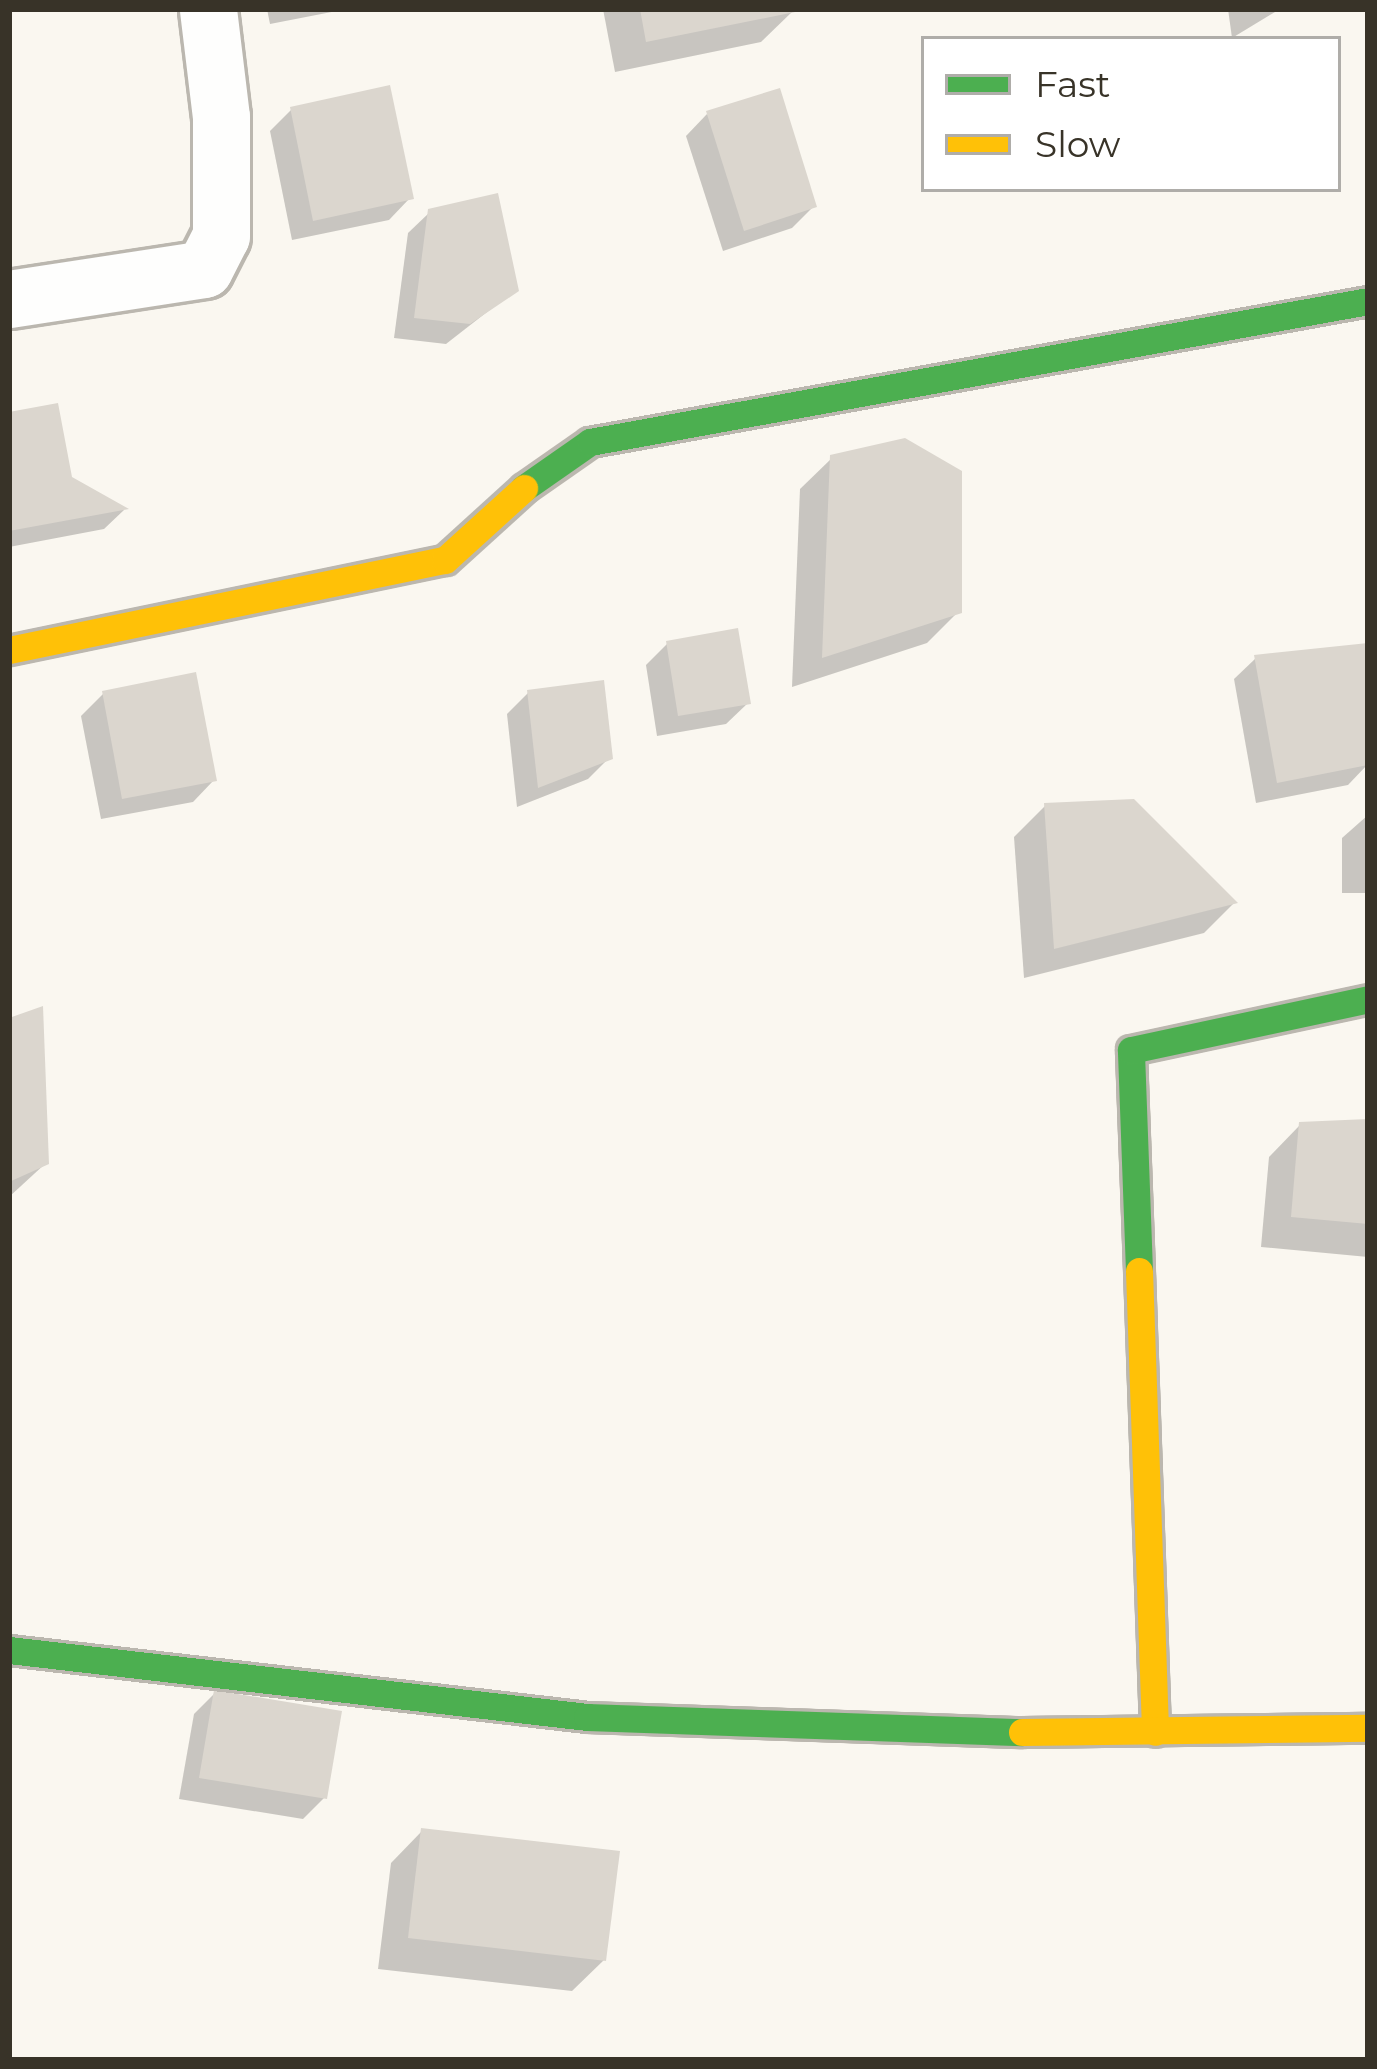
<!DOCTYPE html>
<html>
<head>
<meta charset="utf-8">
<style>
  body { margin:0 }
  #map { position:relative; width:1377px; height:2069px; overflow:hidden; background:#faf7f0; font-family:Montserrat,sans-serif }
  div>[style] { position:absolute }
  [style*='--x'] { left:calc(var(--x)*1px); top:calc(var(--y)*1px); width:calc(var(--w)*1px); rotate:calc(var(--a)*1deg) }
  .shadow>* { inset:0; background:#0003 }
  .building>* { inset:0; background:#dbd6ce }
  .roads { filter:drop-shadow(3px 0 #bbb7af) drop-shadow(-3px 0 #bbb7af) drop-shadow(0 3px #bbb7af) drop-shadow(0 -3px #bbb7af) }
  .street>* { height:57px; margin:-28.5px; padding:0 28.5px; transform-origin:28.5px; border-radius:28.5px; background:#fefefd }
  .fast>* { height:27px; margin:-13.5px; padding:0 13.5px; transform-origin:13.5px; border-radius:13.5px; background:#4caf50 }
  .slow>* { height:27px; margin:-13.5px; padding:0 13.5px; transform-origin:13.5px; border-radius:13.5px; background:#ffc107 }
  span { translate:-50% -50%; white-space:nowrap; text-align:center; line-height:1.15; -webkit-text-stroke:12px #fff; paint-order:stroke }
  .frame { position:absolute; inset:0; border:12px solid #383328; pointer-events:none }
  .legend { position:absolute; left:921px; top:36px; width:420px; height:156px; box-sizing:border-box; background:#fff; border:3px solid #afada9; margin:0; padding:15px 21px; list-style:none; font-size:36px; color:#383328 }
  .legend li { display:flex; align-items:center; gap:24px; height:60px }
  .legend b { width:60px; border:3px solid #afada9 }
</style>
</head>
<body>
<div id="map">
  <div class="shadow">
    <i style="clip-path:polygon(267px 9px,347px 9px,270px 24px)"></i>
    <i style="clip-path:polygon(603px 9px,792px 9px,793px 11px,761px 42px,615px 72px)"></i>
    <i style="clip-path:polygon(1228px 9px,1280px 9px,1232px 38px)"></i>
    <i style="clip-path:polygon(291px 110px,410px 198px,389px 220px,292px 240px,270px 131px)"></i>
    <i style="clip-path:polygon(707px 114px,814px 206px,792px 228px,723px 251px,686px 136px)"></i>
    <i style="clip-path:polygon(430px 212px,515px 290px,446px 344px,394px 338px,408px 233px)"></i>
    <i style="clip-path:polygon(9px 415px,69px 479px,124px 510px,104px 529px,9px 547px)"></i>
    <i style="clip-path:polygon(832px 458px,959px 611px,927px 643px,792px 687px,800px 489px)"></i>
    <i style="clip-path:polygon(667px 644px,748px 703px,726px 724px,657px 736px,646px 665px)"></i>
    <i style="clip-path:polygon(1256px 658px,1368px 701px,1368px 764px,1348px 785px,1256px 803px,1234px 679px)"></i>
    <i style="clip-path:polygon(528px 693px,609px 758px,588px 779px,517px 807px,507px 714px)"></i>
    <i style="clip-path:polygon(103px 694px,214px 780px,193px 802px,101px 819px,81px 716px)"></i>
    <i style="clip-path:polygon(1045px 806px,1234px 903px,1204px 933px,1024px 978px,1014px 837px)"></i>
    <i style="clip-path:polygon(1368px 815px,1368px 893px,1342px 893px,1342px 838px)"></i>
    <i style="clip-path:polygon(9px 1021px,46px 1163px,9px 1197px)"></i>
    <i style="clip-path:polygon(1368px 1122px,1368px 1257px,1261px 1247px,1269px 1157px,1300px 1125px)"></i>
    <i style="clip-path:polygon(215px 1693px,324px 1798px,303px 1819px,179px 1799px,194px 1714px)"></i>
    <i style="clip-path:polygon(422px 1831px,604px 1960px,572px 1991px,378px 1969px,391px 1863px)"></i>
  </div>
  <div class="building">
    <i style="clip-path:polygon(640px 9px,800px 9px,800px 11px,646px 42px)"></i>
    <i style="clip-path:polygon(390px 85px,414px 199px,313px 221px,290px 107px)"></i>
    <i style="clip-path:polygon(780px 88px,817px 207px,744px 231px,706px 111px)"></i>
    <i style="clip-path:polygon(498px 193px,519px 291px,470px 324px,414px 318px,428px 209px)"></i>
    <i style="clip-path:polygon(58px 403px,72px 477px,129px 509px,9px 531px,9px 412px)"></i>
    <i style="clip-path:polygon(905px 438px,962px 471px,962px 613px,822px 658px,830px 455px)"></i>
    <i style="clip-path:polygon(738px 628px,751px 704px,678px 716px,666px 641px)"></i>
    <i style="clip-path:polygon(1368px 643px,1368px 765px,1277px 783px,1254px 655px)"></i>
    <i style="clip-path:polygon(196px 672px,217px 781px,122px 799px,102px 691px)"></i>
    <i style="clip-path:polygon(604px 680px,613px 759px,538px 788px,527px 690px)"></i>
    <i style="clip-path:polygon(1134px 799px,1238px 903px,1054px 949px,1044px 803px)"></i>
    <i style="clip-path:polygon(43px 1006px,49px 1164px,9px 1182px,9px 1018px)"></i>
    <i style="clip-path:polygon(1368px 1119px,1368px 1224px,1291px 1217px,1299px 1122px)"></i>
    <i style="clip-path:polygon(214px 1690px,342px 1711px,327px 1799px,199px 1778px)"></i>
    <i style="clip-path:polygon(421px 1828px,620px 1851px,606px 1961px,408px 1938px)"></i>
  </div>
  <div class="roads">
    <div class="street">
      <i style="--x:9;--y:299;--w:197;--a:-8.7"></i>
      <i style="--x:204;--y:269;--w:37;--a:-63"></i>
      <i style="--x:221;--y:236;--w:119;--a:-90"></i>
      <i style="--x:221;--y:117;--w:109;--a:-96.9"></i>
    </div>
    <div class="fast">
      <i style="--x:524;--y:488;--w:80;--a:-34.9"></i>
      <i style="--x:590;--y:442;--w:791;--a:-10.27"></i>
      <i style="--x:1139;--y:1271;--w:221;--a:-92.1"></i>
      <i style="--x:1131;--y:1050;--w:242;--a:-12.1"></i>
      <i style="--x:9;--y:1650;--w:582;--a:6.61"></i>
      <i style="--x:587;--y:1717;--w:435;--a:2"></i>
    </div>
    <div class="slow">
      <i style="--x:9;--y:650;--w:445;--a:-11.7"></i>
      <i style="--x:445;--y:560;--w:107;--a:-42.3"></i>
      <i style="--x:1139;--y:1271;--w:461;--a:88"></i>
      <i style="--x:1022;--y:1732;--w:346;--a:-0.7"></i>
    </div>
  </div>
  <div class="frame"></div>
  <ul class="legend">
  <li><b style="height:15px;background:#4caf50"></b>Fast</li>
  <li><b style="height:15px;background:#ffc107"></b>Slow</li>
  </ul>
</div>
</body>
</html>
